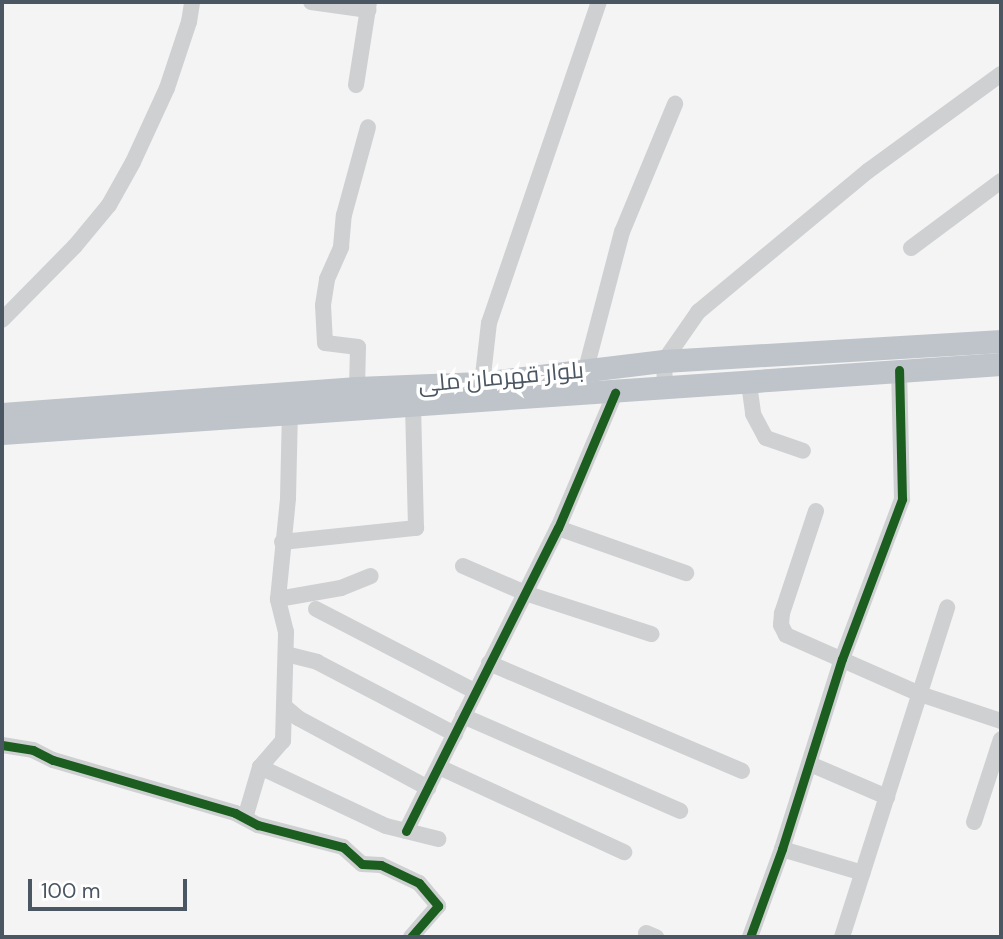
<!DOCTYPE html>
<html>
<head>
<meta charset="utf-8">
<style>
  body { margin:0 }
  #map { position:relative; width:1003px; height:939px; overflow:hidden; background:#f4f4f4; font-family:"DM Sans",Cairo,sans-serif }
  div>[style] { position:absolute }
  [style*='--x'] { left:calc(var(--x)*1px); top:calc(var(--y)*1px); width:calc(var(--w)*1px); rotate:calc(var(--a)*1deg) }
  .minor>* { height:16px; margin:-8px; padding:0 8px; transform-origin:8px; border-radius:8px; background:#ced0d2 }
  .highway>* { height:23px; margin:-11.5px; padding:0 11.5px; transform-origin:11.5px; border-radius:11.5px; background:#bec4c9 }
  .cycleway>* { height:9px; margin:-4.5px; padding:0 4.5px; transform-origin:4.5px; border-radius:4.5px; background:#1b5e20 }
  span { translate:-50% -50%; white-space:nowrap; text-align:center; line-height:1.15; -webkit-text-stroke:7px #fff; paint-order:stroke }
  .street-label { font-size:23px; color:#4a5661 }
  .frame { position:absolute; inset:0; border:4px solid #4a5661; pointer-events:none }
  .scale { position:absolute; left:28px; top:879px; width:159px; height:32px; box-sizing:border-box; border:4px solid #4a5661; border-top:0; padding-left:9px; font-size:21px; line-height:24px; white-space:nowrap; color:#4a5661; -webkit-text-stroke:5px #fff; paint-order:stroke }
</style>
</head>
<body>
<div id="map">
  <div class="minor">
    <i style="--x:311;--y:2;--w:58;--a:8"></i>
    <i style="--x:356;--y:85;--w:84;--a:-81.1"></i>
    <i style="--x:911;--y:248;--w:112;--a:-36.7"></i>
    <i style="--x:2;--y:320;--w:104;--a:-45.4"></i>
    <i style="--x:75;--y:246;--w:53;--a:-50.3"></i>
    <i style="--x:109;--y:205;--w:49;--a:-60.8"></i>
    <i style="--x:133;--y:162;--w:81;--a:-65.3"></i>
    <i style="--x:167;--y:88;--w:70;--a:-71.6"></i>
    <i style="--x:189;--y:22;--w:20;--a:-81"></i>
    <i style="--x:586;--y:369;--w:142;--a:-75.3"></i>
    <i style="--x:622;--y:232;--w:139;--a:-67.5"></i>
    <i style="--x:749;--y:384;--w:30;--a:82"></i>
    <i style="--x:753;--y:414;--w:27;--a:62"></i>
    <i style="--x:766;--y:438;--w:39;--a:19"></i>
    <i style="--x:357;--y:388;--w:41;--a:-88.6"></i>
    <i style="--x:358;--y:347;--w:33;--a:-173"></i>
    <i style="--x:325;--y:343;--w:38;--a:-93"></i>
    <i style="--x:323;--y:305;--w:26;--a:-81"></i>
    <i style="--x:327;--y:279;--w:35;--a:-66"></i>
    <i style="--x:341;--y:247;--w:32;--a:-85"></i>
    <i style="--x:344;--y:215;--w:91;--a:-74.7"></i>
    <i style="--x:665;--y:388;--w:27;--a:-92"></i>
    <i style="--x:664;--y:361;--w:60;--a:-55.2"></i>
    <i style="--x:698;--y:312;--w:221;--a:-39.7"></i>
    <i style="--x:868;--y:171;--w:165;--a:-36.1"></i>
    <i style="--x:481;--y:393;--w:70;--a:-83.5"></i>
    <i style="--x:489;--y:323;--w:339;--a:-71.1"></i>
    <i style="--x:816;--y:511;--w:108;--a:108.4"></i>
    <i style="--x:782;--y:613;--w:12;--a:95"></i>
    <i style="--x:781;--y:625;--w:11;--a:63"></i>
    <i style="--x:786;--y:635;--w:146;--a:23.8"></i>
    <i style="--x:920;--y:694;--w:85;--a:18.4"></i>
    <i style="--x:558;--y:528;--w:136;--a:19.4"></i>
    <i style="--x:282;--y:542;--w:135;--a:-6"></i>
    <i style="--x:416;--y:528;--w:125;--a:-91.4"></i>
    <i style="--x:463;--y:566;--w:68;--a:23.5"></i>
    <i style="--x:525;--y:593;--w:133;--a:18"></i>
    <i style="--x:278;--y:599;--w:64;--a:-9.9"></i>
    <i style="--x:341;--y:588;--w:32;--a:-22"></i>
    <i style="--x:316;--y:609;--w:178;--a:27.4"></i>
    <i style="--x:286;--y:654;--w:32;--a:14"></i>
    <i style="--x:317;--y:662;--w:156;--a:27.6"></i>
    <i style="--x:489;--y:663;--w:275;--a:23.1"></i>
    <i style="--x:285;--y:707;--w:17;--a:40"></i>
    <i style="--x:298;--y:718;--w:148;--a:28.3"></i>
    <i style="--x:463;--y:716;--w:237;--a:23.6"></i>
    <i style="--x:2;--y:745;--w:31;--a:9"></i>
    <i style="--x:33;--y:750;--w:22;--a:27"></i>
    <i style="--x:53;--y:760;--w:190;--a:16.2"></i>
    <i style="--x:235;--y:813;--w:26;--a:28"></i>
    <i style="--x:258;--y:825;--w:88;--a:14.5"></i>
    <i style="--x:343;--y:847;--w:25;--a:42"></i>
    <i style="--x:362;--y:864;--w:19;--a:3"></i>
    <i style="--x:381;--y:865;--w:42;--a:25.3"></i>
    <i style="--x:419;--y:883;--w:30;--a:50"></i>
    <i style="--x:438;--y:906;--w:41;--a:131.1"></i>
    <i style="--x:810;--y:764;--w:84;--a:23.2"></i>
    <i style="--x:260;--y:767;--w:139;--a:25.1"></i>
    <i style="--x:386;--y:826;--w:54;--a:14"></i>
    <i style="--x:439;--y:767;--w:204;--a:24.7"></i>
    <i style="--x:245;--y:818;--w:53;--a:-73.6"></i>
    <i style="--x:260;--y:767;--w:35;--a:-49"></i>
    <i style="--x:283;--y:741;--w:109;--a:-88.4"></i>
    <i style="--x:286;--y:632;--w:34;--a:-104"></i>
    <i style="--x:278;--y:599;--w:101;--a:-84.3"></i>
    <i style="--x:288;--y:498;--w:87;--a:-88.7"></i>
    <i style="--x:974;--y:822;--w:87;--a:-72"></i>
    <i style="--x:406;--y:831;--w:339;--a:-63.4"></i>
    <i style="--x:558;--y:528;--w:147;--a:-67.1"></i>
    <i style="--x:782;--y:849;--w:84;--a:16.5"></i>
    <i style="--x:646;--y:933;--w:11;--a:22"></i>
    <i style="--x:750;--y:937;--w:94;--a:-70"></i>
    <i style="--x:782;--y:849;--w:199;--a:-72.5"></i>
    <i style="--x:842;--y:659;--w:171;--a:-69.4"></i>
    <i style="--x:902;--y:499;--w:129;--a:-91.3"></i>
    <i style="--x:842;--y:937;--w:346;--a:-72.3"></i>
  </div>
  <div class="highway">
    <i style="--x:2;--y:414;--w:356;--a:-4.2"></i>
    <i style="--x:357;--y:388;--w:124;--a:-2.3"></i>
    <i style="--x:481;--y:383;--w:184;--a:-6.9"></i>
    <i style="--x:664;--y:361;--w:338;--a:-3.4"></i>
    <i style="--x:2;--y:433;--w:1001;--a:-3.95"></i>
  </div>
  <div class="cycleway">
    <i style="--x:2;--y:745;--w:31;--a:9"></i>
    <i style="--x:33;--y:750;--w:22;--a:27"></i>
    <i style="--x:53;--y:760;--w:190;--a:16.2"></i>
    <i style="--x:235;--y:813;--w:26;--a:28"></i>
    <i style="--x:258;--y:825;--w:88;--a:14.5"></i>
    <i style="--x:343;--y:847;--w:25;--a:42"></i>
    <i style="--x:362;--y:864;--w:19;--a:3"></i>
    <i style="--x:381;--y:865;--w:42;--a:25.3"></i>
    <i style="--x:419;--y:883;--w:30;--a:50"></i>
    <i style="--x:438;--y:906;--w:41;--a:131.1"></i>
    <i style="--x:406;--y:831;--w:339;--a:-63.4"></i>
    <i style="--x:558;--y:528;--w:147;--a:-67.1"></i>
    <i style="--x:750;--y:937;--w:94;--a:-70"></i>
    <i style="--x:782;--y:849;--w:199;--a:-72.5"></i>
    <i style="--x:842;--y:659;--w:171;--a:-69.4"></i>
    <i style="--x:902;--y:499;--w:129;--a:-91.3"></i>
  </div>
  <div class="street-label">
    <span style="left:501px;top:377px;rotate:-5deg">بلوار قهرمان ملی</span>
  </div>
  <div class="frame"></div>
  <div class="scale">100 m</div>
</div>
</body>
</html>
